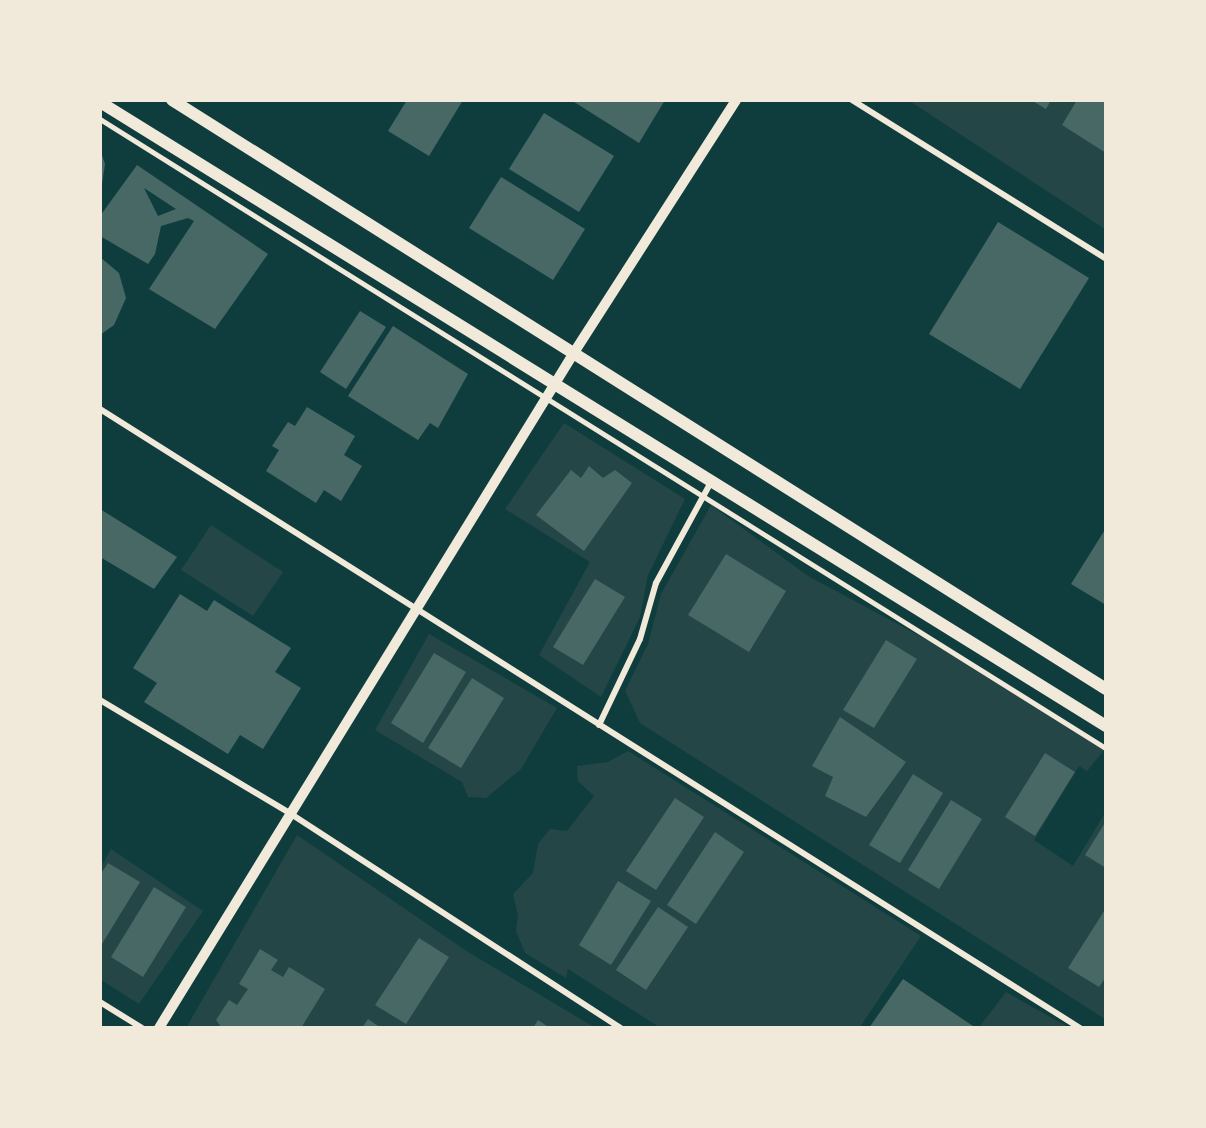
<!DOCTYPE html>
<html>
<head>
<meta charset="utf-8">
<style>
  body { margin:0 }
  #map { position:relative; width:1206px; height:1128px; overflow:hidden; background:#0f3d3e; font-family:"Alegreya Sans",sans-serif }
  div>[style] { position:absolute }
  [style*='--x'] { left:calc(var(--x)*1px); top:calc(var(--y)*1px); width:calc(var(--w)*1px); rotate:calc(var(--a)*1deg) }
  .green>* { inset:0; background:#244646 }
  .building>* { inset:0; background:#486865 }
  .service>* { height:4.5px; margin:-2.25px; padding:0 2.25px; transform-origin:2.25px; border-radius:2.25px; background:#f1e9da }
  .minor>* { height:6px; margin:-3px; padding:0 3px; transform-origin:3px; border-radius:3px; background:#f1e9da }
  .tertiary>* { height:10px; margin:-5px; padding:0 5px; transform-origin:5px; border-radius:5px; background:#f1e9da }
  .secondary>* { height:12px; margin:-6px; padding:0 6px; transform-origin:6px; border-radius:6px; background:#f1e9da }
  span { translate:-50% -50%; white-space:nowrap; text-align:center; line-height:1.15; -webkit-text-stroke:6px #f1e9da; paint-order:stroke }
  .frame { position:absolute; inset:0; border:102px solid #f1e9da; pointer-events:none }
</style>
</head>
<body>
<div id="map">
  <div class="green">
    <i style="clip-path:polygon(909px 101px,1105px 101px,1105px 229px,911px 102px)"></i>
    <i style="clip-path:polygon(564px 423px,685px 499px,648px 575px,640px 617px,601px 697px,539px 655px,590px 562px,505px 509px)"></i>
    <i style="clip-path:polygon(711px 505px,808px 576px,933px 643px,1105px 749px,1087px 771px,1079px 766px,1034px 840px,1073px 866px,1105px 813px,1105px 1019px,640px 723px,625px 691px,648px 644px,661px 594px)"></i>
    <i style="clip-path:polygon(211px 525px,283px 572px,253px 616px,181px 570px)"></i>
    <i style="clip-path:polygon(429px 634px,557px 708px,521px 769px,486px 798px,468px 797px,462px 782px,375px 730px)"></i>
    <i style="clip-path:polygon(628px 751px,921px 936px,860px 1027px,659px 1027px,568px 969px,566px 978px,525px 953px,516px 931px,518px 916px,513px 894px,533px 873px,538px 844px,550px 829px,567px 831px,594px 796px,578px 781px,577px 766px,608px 762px)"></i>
    <i style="clip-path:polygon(297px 835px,468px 952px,594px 1027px,186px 1028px)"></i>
    <i style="clip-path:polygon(111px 849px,203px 911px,139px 1004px,101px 980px,101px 867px)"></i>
    <i style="clip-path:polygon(1006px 992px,1068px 1027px,979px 1027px)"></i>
  </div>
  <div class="building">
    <i style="clip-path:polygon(407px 100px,463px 100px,429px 156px,388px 131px)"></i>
    <i style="clip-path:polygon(571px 100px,665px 100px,639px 143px)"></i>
    <i style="clip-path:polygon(1031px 100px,1051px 100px,1046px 109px)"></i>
    <i style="clip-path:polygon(1077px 100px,1106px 100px,1106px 153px,1062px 125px)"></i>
    <i style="clip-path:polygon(544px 113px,614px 156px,579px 212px,509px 169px)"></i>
    <i style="clip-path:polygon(101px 152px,105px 164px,101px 191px,100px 191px)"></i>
    <i style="clip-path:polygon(evenodd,137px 165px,268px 254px,215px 329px,149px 289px,194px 221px,188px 218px,161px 226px,155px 254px,148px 264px,100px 236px,100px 216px,137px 165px,144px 188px,176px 209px,158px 216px,144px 188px)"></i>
    <i style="clip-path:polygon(501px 177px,585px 229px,553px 280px,469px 228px)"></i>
    <i style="clip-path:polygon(998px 222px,1089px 278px,1020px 389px,929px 334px)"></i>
    <i style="clip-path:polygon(100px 257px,119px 273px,126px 298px,114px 325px,100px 335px)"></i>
    <i style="clip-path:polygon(360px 311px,386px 327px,346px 389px,320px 372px)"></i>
    <i style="clip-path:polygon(393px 326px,468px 374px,438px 428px,430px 423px,418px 440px,348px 396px)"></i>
    <i style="clip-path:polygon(307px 407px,355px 436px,344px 455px,362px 466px,341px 501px,324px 490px,316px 503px,266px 471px,279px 450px,272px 446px,288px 422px,295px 426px)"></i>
    <i style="clip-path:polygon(589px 466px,603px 478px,615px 470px,632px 483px,584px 551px,536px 515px,571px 470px,581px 478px)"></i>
    <i style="clip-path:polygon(100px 509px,177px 557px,154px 589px,100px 557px)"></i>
    <i style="clip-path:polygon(1106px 528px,1106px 605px,1071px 584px)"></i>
    <i style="clip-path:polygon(726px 554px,786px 591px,749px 652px,688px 615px)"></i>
    <i style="clip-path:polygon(595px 579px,625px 597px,583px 665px,553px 647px)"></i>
    <i style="clip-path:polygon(180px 594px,207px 611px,214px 600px,291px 648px,275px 672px,301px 688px,263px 749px,240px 735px,228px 754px,144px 702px,157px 683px,133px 668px)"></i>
    <i style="clip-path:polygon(886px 640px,917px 659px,874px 728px,843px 710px)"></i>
    <i style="clip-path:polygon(434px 653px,466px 672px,423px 743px,391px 723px)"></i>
    <i style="clip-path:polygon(472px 678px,504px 698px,461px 768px,428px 748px)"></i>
    <i style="clip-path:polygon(840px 717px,906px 762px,866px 817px,825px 796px,833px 777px,812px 766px)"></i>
    <i style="clip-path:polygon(1045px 753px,1075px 772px,1035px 836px,1005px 817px)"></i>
    <i style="clip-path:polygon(913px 774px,943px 793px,900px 863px,869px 845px)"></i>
    <i style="clip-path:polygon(675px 798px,704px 817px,656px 890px,626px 871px)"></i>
    <i style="clip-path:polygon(951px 800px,982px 819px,939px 889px,908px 870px)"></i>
    <i style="clip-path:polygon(1106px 821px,1106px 868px,1085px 855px)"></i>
    <i style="clip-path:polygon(715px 832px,744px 852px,696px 924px,667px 905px)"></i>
    <i style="clip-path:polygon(108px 863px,140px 882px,100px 947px,100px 875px)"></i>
    <i style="clip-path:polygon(618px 881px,651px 901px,611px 965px,579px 945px)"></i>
    <i style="clip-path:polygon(154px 887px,186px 907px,143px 977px,111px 957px)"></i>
    <i style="clip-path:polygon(658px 907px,688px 927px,646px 990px,616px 970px)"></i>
    <i style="clip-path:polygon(1106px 908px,1106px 977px,1099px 987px,1068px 968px)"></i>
    <i style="clip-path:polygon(419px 938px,449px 957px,406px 1024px,375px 1005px)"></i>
    <i style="clip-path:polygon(260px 949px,278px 960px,271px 970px,283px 977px,289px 967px,325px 989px,301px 1028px,222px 1028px,216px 1020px,229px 1000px,237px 1005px,248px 989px,239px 984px)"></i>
    <i style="clip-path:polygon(903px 979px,973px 1026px,972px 1028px,869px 1028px)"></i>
    <i style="clip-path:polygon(368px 1019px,381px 1028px,362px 1028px)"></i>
    <i style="clip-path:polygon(538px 1020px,550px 1028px,533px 1028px)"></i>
  </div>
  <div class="service">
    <i style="--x:100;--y:119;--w:1186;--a:32.02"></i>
  </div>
  <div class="minor">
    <i style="--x:852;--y:100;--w:300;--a:32"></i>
    <i style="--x:100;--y:409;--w:1159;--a:32.28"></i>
    <i style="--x:100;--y:700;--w:222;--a:30.8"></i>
    <i style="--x:291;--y:814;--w:393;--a:33"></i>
    <i style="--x:599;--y:725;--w:95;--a:-64.5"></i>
    <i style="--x:640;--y:639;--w:58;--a:-74.1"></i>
    <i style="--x:656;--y:583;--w:115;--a:-61.4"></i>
    <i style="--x:100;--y:1002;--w:49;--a:31.8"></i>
  </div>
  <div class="tertiary">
    <i style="--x:159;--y:1028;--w:795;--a:-58.43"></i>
    <i style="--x:575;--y:351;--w:298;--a:-57.3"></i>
  </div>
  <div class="secondary">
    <i style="--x:172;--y:100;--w:1104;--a:32.24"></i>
    <i style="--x:100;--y:102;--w:1184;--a:31.81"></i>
  </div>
  <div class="frame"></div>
</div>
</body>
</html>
